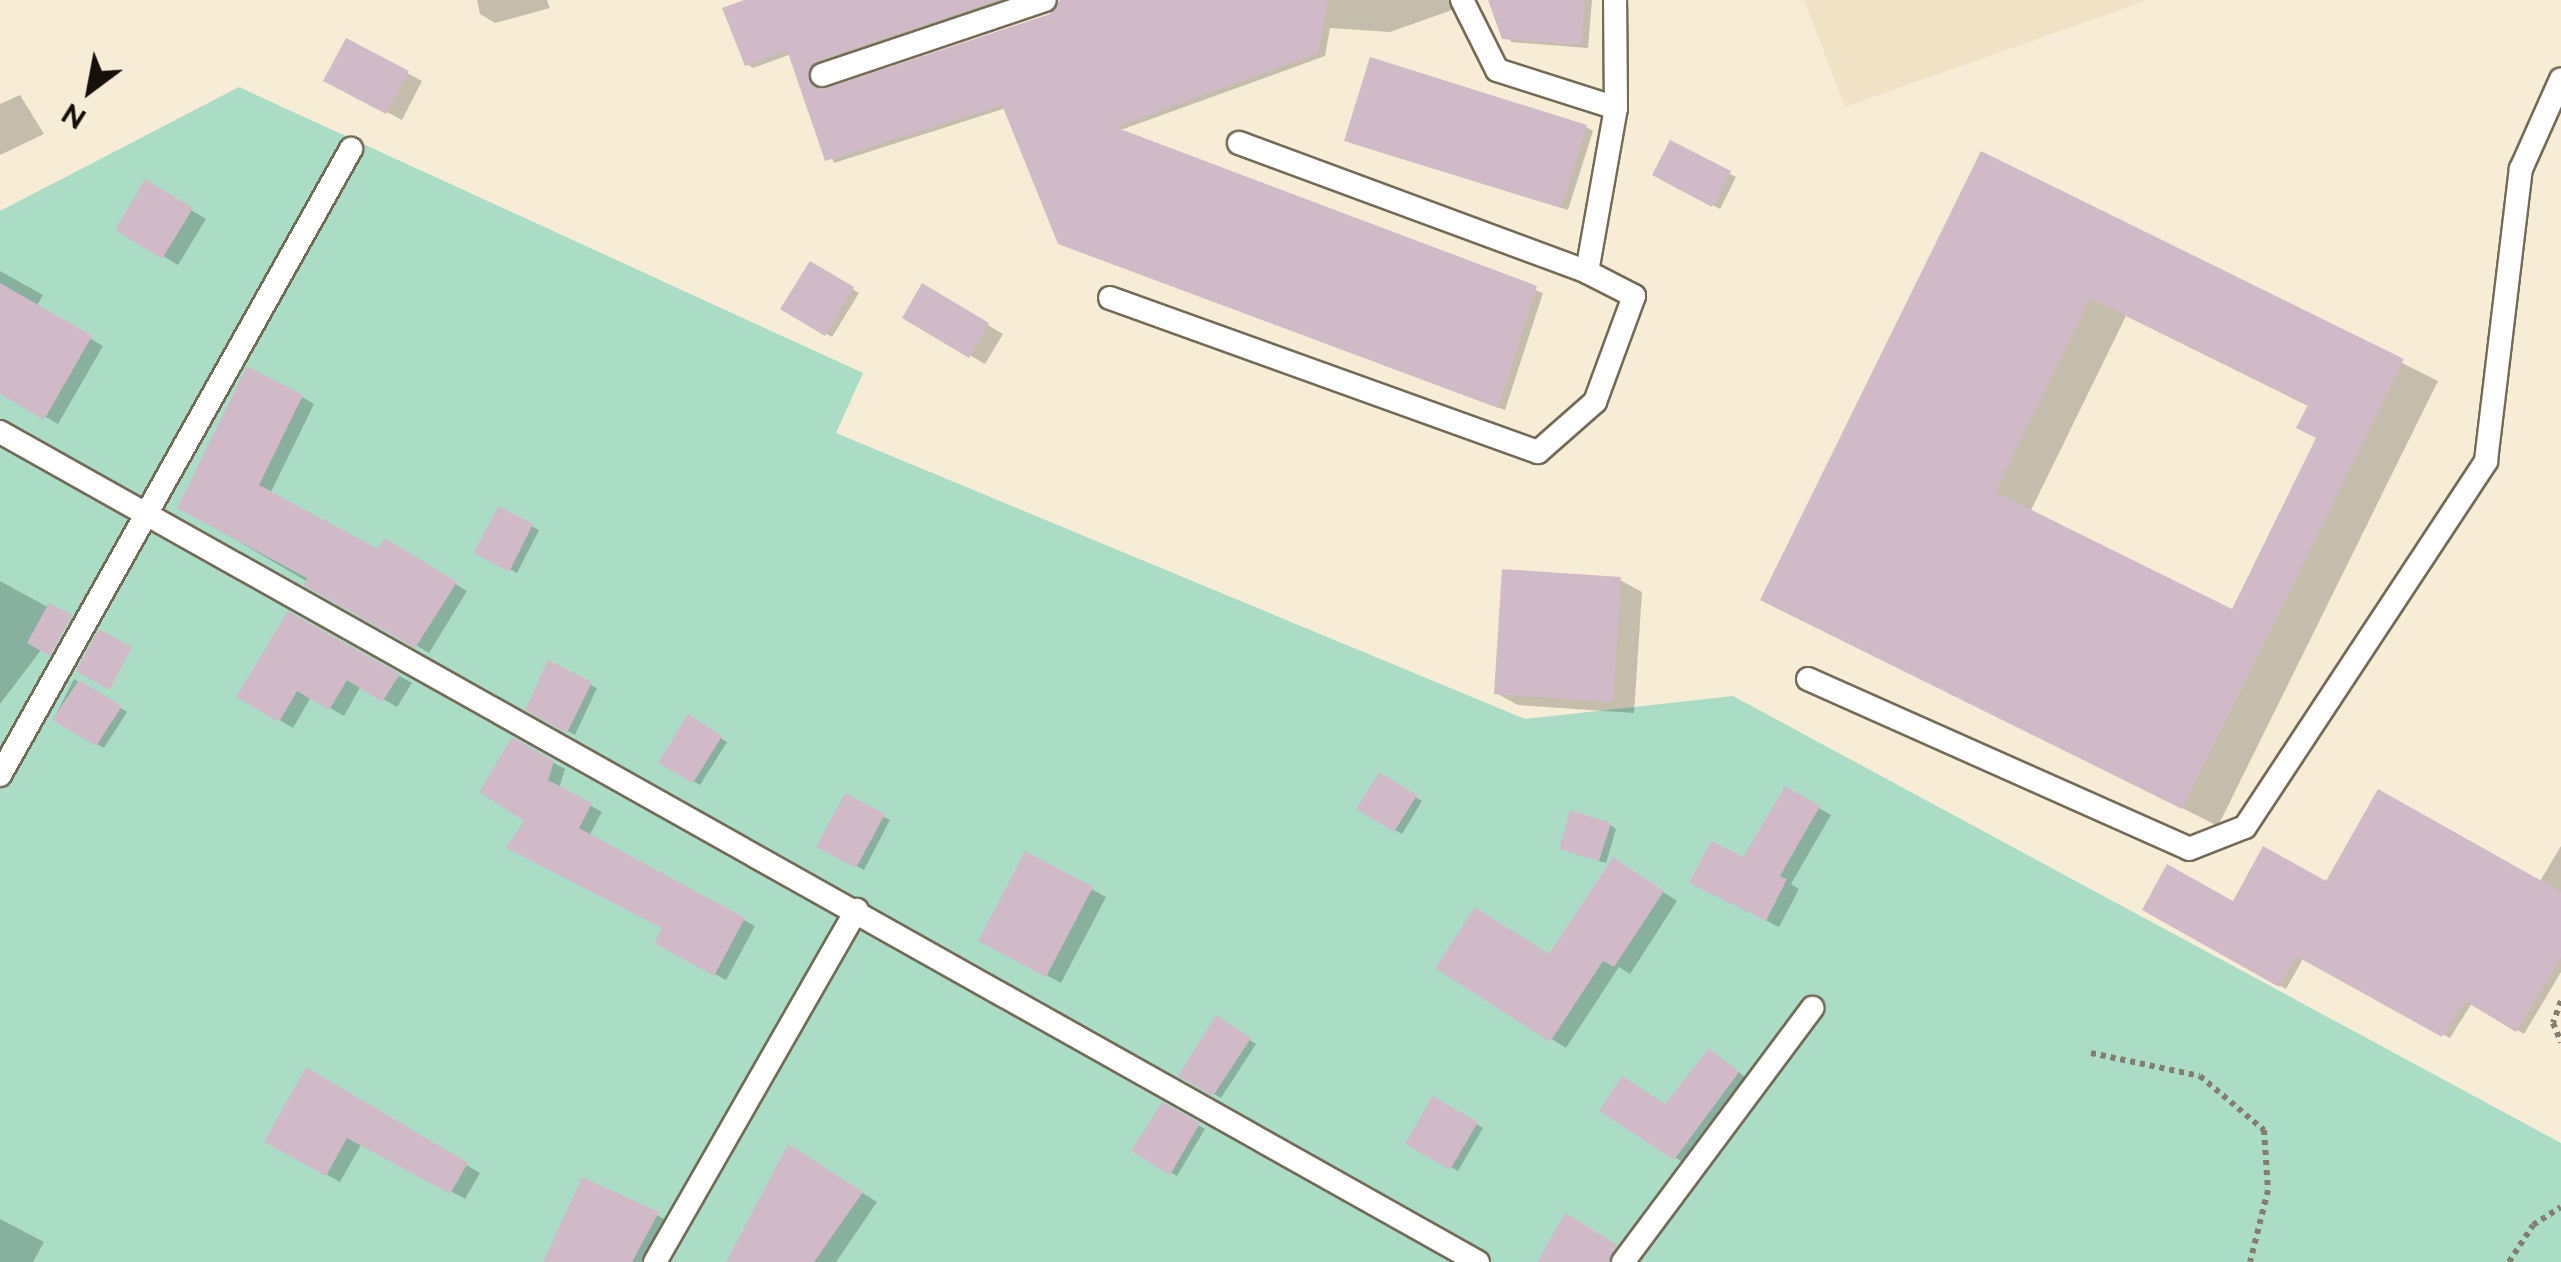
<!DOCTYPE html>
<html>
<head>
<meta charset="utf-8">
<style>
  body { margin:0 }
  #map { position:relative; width:2561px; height:1262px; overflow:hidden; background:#f7edd6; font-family:Raleway,sans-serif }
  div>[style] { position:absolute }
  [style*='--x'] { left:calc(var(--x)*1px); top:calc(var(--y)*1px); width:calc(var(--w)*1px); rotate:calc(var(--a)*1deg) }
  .built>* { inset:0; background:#f0e3c5 }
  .green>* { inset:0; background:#abddc6 }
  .shadow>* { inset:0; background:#0003 }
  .building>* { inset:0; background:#d1bac7 }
  .path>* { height:6px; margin-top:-3px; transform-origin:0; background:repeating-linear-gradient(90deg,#857e6f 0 5px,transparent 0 10px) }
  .roads { filter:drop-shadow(2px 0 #746b57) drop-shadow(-2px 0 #746b57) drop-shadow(0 2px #746b57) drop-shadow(0 -2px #746b57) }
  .lane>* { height:22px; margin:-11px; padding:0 11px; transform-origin:11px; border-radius:11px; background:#fff }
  span { translate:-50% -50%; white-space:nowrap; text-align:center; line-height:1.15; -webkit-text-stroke:8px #f7edd6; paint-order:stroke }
  .north { position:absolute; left:40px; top:40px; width:100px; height:100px; -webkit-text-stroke:8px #f7edd6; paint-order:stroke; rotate:212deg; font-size:28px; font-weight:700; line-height:40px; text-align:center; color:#15110a }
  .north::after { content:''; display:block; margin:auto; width:35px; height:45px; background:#15110a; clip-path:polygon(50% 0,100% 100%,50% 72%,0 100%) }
</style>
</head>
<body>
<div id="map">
  <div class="built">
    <i style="clip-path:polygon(1804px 0,2148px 0,1845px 107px)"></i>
  </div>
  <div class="green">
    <i style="clip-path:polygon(239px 87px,863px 373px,836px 433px,1525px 719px,1733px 696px,2561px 1143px,2561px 1262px,0 1262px,0 211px)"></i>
  </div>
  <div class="shadow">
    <i style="clip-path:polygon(477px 0,547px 0,550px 8px,495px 23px,480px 14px)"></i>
    <i style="clip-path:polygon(751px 0,1013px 0,824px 64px,814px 86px,827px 92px,1051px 16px,1061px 0,1456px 0,1455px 9px,1390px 32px,1330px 28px,1325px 56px,1118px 131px,1543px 293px,1505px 410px,1068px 246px,1006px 108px,834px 163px,791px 54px,753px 68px,747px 64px)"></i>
    <i style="clip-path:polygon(1490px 0,1592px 0,1588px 48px,1511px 42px)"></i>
    <i style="clip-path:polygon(347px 41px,422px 81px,402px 120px,341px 88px)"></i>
    <i style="clip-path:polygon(20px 95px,44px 134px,0 155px,0 104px)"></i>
    <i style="clip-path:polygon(1586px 127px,1593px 131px,1568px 210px,1354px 144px)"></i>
    <i style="clip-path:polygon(1671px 143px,1736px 177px,1720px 209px,1655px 174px)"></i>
    <i style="clip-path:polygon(evenodd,1982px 154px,2438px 381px,2218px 826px,1764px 599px,1982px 154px,2126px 316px,2310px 407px,2319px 438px,2233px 612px,2030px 512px,2126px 316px)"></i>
    <i style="clip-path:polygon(146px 183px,206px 219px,178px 265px,118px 229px)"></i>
    <i style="clip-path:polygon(811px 264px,859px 293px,832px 337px,784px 308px)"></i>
    <i style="clip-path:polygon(0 271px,43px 295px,36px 307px,103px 346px,58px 424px,6px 395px,0 382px)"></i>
    <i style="clip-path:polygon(923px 287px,1003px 334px,985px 364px,905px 317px)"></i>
    <i style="clip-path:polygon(302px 397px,314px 404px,270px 494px,379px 553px,386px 541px,467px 591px,429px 653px,180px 507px)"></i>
    <i style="clip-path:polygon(499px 509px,539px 530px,517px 573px,477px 552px)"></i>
    <i style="clip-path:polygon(1620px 580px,1642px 592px,1634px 713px,1518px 705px,1496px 693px)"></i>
    <i style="clip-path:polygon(0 581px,66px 617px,0 704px)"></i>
    <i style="clip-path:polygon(289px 614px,412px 683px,397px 707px,361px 686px,344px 716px,311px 697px,293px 728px,240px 696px)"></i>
    <i style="clip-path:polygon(549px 664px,597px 688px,575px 735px,528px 709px)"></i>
    <i style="clip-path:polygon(74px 679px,127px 712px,104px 748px,54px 718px)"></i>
    <i style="clip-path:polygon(688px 718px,727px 742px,700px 785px,661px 762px)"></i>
    <i style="clip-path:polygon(513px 740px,565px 769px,559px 788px,602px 812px,589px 836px,755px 926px,726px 980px,657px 942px,665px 928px,527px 820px)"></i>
    <i style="clip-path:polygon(1380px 775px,1422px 801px,1402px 834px,1360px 809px)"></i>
    <i style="clip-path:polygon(1786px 789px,1831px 815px,1791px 884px,1799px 889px,1779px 927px,1705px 889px,1744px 860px)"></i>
    <i style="clip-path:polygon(846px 796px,890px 820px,864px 870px,820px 846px)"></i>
    <i style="clip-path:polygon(1610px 825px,1616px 829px,1606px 863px,1569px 852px)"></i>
    <i style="clip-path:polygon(2561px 846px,2561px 972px,2524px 1034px,2472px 1003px,2450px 1038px,2304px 957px,2286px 989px,2145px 910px,2234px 904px,2327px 884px,2539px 883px)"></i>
    <i style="clip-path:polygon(1628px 869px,1677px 901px,1630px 974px,1619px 967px,1566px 1048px,1438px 967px,1558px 963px)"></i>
    <i style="clip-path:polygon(1091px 889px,1106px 897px,1061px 983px,982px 940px)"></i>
    <i style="clip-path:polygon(1217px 1019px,1256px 1044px,1221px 1098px,1181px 1075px)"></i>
    <i style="clip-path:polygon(1721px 1058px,1750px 1081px,1687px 1165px,1602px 1110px,1666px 1107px)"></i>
    <i style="clip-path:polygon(307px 1071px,480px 1173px,465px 1199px,362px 1143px,340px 1182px,267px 1141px)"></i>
    <i style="clip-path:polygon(1433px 1099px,1483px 1128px,1458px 1171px,1408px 1143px)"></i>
    <i style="clip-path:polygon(1163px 1105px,1205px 1129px,1177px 1176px,1134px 1150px)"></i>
    <i style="clip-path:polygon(804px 1156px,877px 1202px,836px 1262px,755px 1262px)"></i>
    <i style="clip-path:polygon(584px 1180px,671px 1222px,657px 1262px,544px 1262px)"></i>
    <i style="clip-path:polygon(0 1219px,44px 1242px,33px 1262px,0 1262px)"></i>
  </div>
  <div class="building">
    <i style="clip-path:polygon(744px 0,998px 0,817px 61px,808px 79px,820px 90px,1050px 14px,1060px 0,1328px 0,1318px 53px,1115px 127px,1537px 286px,1498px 408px,1058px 244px,1002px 105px,825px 161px,787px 50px,745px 66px,722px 8px)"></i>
    <i style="clip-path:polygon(1488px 0,1585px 0,1581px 45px,1502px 39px)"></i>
    <i style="clip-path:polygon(346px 38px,409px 71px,386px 114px,323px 81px)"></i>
    <i style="clip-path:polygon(1370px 57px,1587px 125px,1561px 208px,1344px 141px)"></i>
    <i style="clip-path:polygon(1670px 140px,1731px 171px,1712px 207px,1652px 175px)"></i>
    <i style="clip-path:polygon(evenodd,1981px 151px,2404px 359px,2182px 809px,1760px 600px,1981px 151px,2090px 298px,2308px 405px,2296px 428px,2316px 438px,2232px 609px,1995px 492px,2090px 298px)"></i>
    <i style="clip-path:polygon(145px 179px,193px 208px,162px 259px,115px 230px)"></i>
    <i style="clip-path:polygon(810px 261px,854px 287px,825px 336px,780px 309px)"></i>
    <i style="clip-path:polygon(0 283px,92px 336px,44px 420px,0 394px)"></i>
    <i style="clip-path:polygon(922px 283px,989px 323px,969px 358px,902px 318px)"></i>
    <i style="clip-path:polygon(247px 366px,303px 395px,259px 485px,378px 549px,385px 538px,457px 582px,415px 648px,303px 585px,307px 578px,177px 508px)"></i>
    <i style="clip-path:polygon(498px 506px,533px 524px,509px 572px,474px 553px)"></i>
    <i style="clip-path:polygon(1502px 569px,1621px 577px,1613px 702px,1494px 694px)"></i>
    <i style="clip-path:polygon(49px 603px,72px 615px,50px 656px,27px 643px)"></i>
    <i style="clip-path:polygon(288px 611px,400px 674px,382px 702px,347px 680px,329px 710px,297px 691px,279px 722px,236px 697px)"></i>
    <i style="clip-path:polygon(99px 629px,132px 647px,109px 690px,76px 671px)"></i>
    <i style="clip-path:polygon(548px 660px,592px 682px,567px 733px,525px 710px)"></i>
    <i style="clip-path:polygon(79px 680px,122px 706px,96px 746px,52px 720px)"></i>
    <i style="clip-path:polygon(688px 714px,722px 736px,693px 783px,658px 763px)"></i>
    <i style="clip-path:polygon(512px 737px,554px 761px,548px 780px,592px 803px,579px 828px,745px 918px,714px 976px,654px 943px,662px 928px,506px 848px,524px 821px,479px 792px)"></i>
    <i style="clip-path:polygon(1379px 772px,1417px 795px,1394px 832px,1356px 809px)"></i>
    <i style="clip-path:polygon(1785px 786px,1820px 806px,1780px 876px,1787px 879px,1766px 921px,1689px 883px,1711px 841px,1743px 857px)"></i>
    <i style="clip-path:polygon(2378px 789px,2561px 892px,2561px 957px,2516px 1032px,2465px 1001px,2442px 1037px,2296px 956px,2279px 987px,2142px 910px,2167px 864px,2233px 901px,2263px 846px,2326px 881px)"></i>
    <i style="clip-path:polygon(845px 793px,885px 814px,856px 868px,816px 847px)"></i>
    <i style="clip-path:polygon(1570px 810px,1611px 823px,1599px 861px,1559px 849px)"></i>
    <i style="clip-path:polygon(1025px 851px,1093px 887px,1046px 977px,978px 941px)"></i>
    <i style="clip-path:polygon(1613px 857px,1664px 891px,1614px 967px,1603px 961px,1550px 1042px,1435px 968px,1475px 907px,1549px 954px)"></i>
    <i style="clip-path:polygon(1216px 1015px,1251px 1038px,1213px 1096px,1178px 1076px)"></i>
    <i style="clip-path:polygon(1709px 1048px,1739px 1072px,1674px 1160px,1599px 1111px,1622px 1076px,1665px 1104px)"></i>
    <i style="clip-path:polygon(306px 1067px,468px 1163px,450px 1194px,347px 1138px,326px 1176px,264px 1142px)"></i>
    <i style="clip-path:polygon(1432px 1096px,1478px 1122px,1450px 1170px,1405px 1144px)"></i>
    <i style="clip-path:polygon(1162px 1102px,1200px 1123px,1170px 1175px,1131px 1151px)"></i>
    <i style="clip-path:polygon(788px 1144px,863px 1192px,814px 1262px,726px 1262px)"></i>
    <i style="clip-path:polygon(582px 1177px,659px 1212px,632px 1262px,543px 1262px)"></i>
    <i style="clip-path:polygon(1565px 1213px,1617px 1245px,1608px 1262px,1537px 1262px)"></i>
  </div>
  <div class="path">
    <i style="--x:2561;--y:1001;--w:23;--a:110"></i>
    <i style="--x:2553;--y:1023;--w:21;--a:67"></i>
    <i style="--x:2091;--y:1053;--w:111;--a:11.9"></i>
    <i style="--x:2200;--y:1076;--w:84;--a:40.2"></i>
    <i style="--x:2264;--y:1130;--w:60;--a:86.2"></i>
    <i style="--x:2268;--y:1190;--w:74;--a:104"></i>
    <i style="--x:2509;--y:1262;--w:44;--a:-57"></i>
    <i style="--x:2533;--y:1225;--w:33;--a:-33"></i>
  </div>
  <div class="roads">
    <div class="lane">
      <i style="--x:1462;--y:0;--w:78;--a:63.4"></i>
      <i style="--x:1497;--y:70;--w:125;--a:17.7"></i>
      <i style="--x:822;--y:75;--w:235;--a:-18.6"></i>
      <i style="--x:1239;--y:143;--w:371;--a:20.3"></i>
      <i style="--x:1110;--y:298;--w:455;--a:19.8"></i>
      <i style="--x:1538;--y:452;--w:76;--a:-41.3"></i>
      <i style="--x:1595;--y:402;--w:113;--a:-69.8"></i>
      <i style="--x:1634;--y:296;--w:53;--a:-152.9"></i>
      <i style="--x:1587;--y:272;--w:167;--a:-80"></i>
      <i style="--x:1616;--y:108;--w:108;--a:-90.5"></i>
      <i style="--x:0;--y:432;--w:1695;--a:29.32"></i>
      <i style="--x:1808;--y:679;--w:417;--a:24"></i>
      <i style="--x:2189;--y:849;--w:60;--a:-21.4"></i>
      <i style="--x:2245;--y:827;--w:438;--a:-56.6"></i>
      <i style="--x:2486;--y:461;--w:294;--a:-83.2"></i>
      <i style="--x:2521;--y:169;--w:98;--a:-66"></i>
      <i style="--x:0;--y:775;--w:718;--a:-60.72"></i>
      <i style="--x:655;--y:1262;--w:406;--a:-60.2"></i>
      <i style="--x:1623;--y:1262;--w:317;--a:-53.3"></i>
    </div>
  </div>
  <div class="north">N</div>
</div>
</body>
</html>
